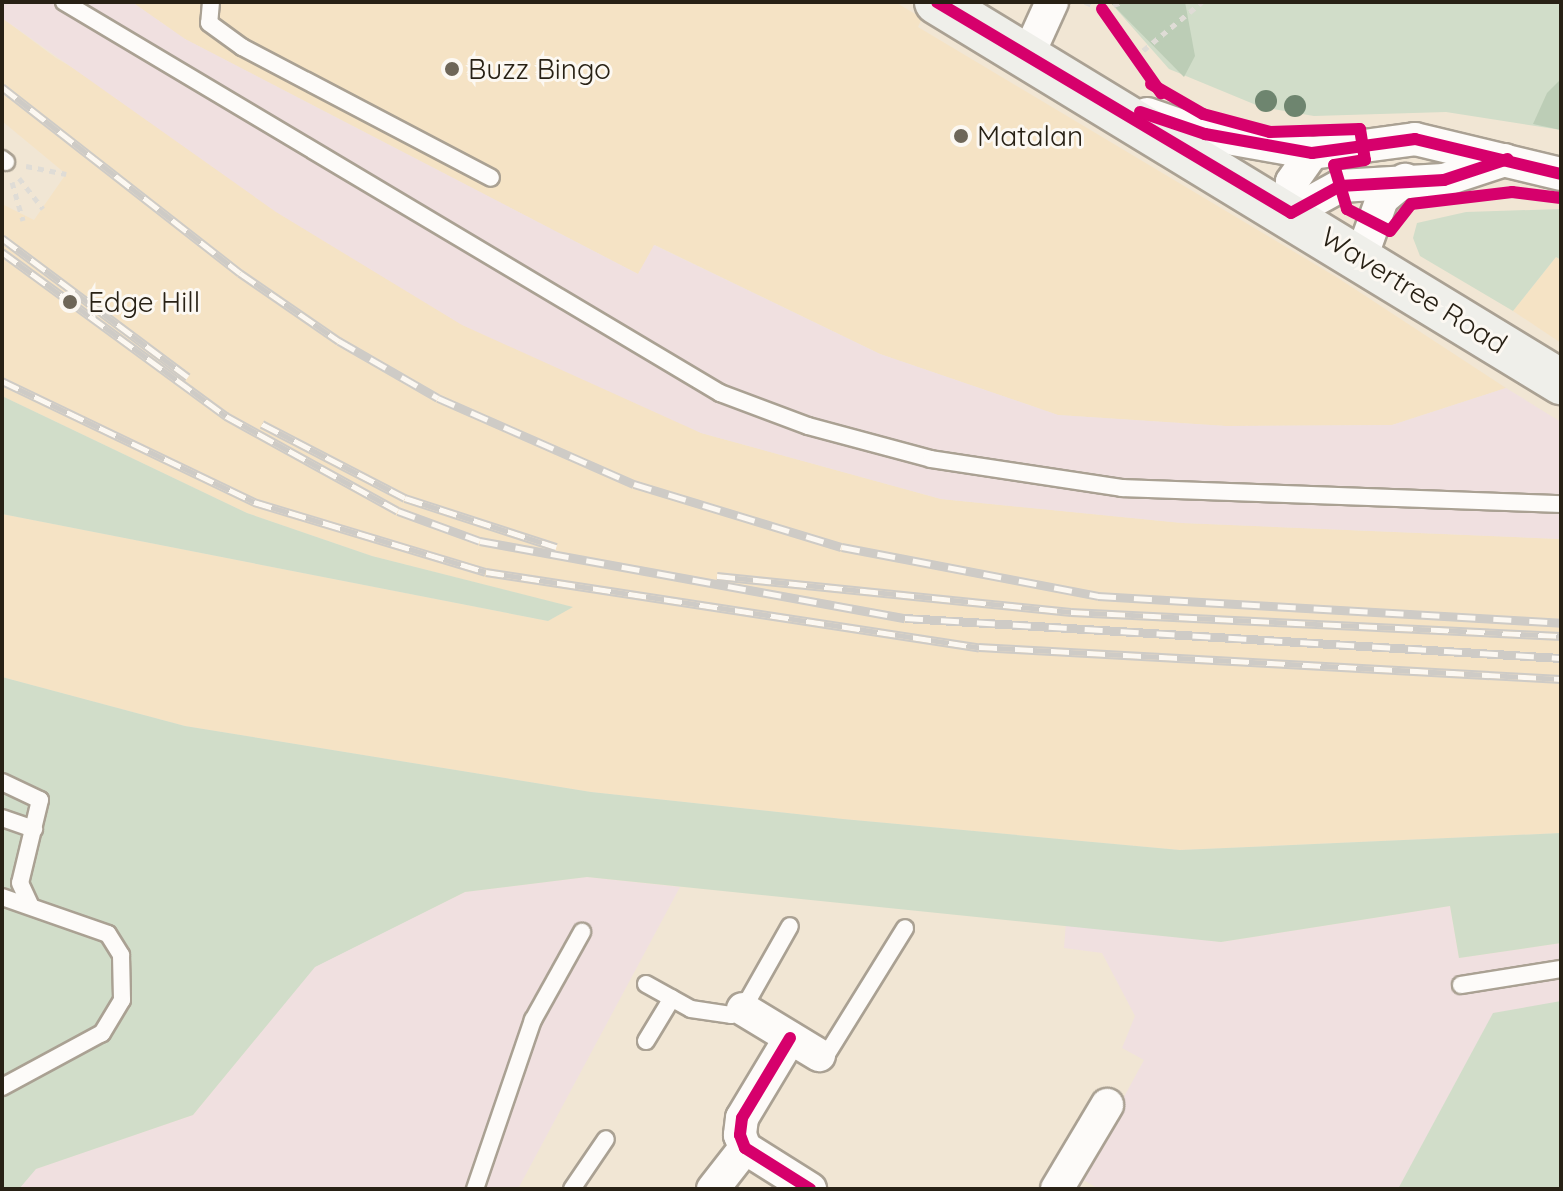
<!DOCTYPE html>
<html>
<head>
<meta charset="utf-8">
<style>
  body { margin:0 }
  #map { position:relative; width:1563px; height:1191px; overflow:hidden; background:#f1e6d4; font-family:Quicksand,sans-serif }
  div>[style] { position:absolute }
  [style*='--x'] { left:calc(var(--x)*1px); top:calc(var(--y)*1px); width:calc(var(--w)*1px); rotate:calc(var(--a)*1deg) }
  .built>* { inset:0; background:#f5e3c5 }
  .industrial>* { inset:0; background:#f0e0e0 }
  .green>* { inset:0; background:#d1ddc9 }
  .forest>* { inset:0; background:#bccdb6 }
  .path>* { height:5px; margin-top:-2.5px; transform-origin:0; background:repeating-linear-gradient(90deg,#dfdcd6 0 6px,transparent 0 12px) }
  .roads { filter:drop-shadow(2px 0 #aaa193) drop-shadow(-2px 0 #aaa193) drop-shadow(0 2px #aaa193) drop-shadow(0 -2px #aaa193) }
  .service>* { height:16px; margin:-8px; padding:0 8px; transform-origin:8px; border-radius:8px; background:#fdfbf9 }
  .minor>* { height:32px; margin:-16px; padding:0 16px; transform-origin:16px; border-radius:16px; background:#fdfbf9 }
  .secondary>* { height:44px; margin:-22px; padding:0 22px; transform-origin:22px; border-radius:22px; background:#efefea }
  .rail>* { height:9px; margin-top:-4.5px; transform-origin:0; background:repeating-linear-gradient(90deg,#fcf8f2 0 18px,#cecbc6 0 36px); box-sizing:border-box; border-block:2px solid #cecbc6 }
  .cycleway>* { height:12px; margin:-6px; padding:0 6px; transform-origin:6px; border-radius:6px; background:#d6006c }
  .trees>* { width:22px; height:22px; margin:-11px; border-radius:50%; background:#6e856f }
  .dots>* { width:22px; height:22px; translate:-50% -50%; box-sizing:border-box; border:4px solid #fcf8f2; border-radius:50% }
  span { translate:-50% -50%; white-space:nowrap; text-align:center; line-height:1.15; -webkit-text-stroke:6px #fcf8f2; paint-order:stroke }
  .poi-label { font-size:28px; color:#282115 }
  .left { translate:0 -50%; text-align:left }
  .street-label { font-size:28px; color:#282115 }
  .frame { position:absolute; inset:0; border:4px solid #282115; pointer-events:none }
</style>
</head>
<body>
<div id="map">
  <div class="built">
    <i style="clip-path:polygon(132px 2px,895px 2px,922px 18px,918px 27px,1338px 278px,1506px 388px,1392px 425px,1226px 426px,1058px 415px,880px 354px,655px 245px,638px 274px,185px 39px)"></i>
    <i style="clip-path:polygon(2px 18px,56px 58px,701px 433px,941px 499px,1182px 523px,1561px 539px,1561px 833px,1180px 850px,843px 819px,591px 792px,185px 726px,2px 677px,2px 514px,548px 621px,572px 607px,372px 556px,247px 513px,2px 396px,2px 204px,34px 220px,66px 174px,2px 121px)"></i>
    <i style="clip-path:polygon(1556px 257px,1561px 260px,1561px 343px,1513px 311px)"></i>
  </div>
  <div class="industrial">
    <i style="clip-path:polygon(2px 2px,132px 2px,185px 39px,638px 274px,654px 245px,880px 354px,1058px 415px,1226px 426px,1392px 425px,1506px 388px,1561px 422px,1561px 539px,1182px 523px,941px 499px,701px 433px,462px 325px,276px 212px,2px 18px)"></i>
    <i style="clip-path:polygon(587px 877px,680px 887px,518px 1189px,19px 1189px,35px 1169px,193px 1115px,315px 966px,465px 892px)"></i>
    <i style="clip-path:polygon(1450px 906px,1459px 958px,1561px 943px,1561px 1189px,1099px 1189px,1080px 1178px,1144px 1060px,1122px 1048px,1135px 1016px,1102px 953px,1064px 948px,1066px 922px,1221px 942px)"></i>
  </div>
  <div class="green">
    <i style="clip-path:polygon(1110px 2px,1561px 2px,1561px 130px,1446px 112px,1314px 116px,1261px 107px,1169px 69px)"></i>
    <i style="clip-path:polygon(1561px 209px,1561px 260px,1556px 257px,1513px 311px,1420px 256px,1413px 238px,1417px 223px,1466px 212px)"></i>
    <i style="clip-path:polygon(2px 396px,247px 513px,372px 556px,573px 607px,548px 621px,2px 514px)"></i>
    <i style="clip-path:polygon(2px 677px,185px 726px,591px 792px,843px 819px,1180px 850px,1561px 833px,1561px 943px,1459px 958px,1450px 906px,1221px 942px,587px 877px,465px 892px,315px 967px,193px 1115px,36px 1169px,19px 1189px,2px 1189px)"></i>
    <i style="clip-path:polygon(1561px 1001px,1561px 1189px,1398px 1189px,1493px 1013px)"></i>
  </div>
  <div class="forest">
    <i style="clip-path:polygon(1110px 2px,1185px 2px,1195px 56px,1184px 77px)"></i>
    <i style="clip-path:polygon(1561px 79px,1561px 130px,1533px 124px,1547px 93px)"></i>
  </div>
  <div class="path">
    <i style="--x:1085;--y:2;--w:18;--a:22"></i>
    <i style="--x:1102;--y:9;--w:21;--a:-19"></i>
    <i style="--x:1134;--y:58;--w:88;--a:-39.5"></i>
    <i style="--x:26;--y:166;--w:41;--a:11.3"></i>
    <i style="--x:19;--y:178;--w:39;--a:52"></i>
    <i style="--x:12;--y:182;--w:40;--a:74"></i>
  </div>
  <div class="roads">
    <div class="service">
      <i style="--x:64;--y:2;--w:764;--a:30.8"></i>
      <i style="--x:720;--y:393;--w:94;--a:20.6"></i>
      <i style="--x:808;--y:426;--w:127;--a:15"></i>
      <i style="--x:931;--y:459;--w:193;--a:8.6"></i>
      <i style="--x:1122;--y:488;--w:439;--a:2.1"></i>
      <i style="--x:211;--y:2;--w:21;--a:95"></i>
      <i style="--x:209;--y:23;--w:41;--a:36"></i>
      <i style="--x:242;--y:47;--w:281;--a:27.7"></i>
      <i style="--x:2;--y:159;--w:5;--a:37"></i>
      <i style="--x:2;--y:782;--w:42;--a:25.3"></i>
      <i style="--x:40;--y:800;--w:85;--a:103.5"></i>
      <i style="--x:20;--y:883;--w:23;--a:65"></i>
      <i style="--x:2;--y:818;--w:34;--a:19"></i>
      <i style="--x:2;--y:897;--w:112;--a:19.2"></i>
      <i style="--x:108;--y:934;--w:25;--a:58"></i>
      <i style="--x:121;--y:955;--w:45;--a:88.7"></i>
      <i style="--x:122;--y:1000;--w:39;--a:121"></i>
      <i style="--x:102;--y:1033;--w:114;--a:151.6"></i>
      <i style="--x:646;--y:984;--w:51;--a:29.1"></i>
      <i style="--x:691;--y:1009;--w:40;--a:8.5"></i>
      <i style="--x:731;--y:1015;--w:13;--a:-27"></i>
      <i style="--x:743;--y:1009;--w:95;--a:-60.5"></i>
      <i style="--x:1461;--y:985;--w:101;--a:-9.1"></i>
      <i style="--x:646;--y:1041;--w:50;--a:-58.8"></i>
      <i style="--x:819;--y:1055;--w:8;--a:-7"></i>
      <i style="--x:827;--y:1054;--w:148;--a:-58.2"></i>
      <i style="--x:475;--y:1189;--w:179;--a:-71.1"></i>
      <i style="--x:533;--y:1020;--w:101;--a:-60.9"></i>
      <i style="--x:572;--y:1189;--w:60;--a:-55.8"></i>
    </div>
    <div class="minor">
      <i style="--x:1028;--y:55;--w:58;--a:-65.6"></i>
      <i style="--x:1147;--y:114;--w:61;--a:19"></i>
      <i style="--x:1205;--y:134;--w:109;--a:10.1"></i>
      <i style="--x:1312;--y:153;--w:104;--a:-7.7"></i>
      <i style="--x:1415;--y:139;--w:150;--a:13.5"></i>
      <i style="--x:1312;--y:153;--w:35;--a:125"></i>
      <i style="--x:1292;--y:182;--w:31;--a:92"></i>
      <i style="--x:1291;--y:213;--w:56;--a:-28.9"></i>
      <i style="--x:1340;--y:186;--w:104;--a:-3.3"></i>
      <i style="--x:1444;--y:180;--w:64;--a:-18.2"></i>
      <i style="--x:1362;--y:255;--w:59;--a:-70.3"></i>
      <i style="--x:1382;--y:199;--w:30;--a:-40"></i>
      <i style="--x:743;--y:1009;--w:89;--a:31.2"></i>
      <i style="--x:790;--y:1038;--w:93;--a:121"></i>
      <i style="--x:742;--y:1118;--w:17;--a:97"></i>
      <i style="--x:740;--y:1135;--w:14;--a:69"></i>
      <i style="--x:745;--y:1148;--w:77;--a:32.2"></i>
      <i style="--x:713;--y:1189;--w:52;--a:-52"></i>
      <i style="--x:1057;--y:1189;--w:98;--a:-59.2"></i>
    </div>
    <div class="secondary">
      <i style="--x:937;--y:2;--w:731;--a:31.34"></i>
    </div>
  </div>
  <div class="rail">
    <i style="--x:2;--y:87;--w:302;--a:38"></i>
    <i style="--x:240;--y:273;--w:120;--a:34.5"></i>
    <i style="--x:339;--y:341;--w:114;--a:29.9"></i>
    <i style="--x:438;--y:398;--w:214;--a:23.7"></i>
    <i style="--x:634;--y:484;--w:217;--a:16.9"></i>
    <i style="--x:842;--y:547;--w:261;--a:10.8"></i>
    <i style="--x:1098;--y:596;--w:464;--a:3.3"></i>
    <i style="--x:2;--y:238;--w:232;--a:36.8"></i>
    <i style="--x:2;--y:252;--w:278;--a:36.2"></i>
    <i style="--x:226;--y:416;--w:196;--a:28.9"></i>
    <i style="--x:398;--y:511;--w:87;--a:20.1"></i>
    <i style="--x:480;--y:541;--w:432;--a:10.3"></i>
    <i style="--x:905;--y:618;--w:657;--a:3.49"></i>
    <i style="--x:2;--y:381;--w:280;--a:25.6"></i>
    <i style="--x:254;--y:502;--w:242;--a:16.8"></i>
    <i style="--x:486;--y:572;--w:499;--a:8.7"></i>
    <i style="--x:979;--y:647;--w:583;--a:3.15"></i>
    <i style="--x:262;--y:424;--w:161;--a:27.4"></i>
    <i style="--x:405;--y:498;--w:159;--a:18"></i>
    <i style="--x:717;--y:576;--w:356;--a:5.8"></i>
    <i style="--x:1071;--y:612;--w:491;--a:2.8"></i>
  </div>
  <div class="cycleway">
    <i style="--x:937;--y:2;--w:412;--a:30.8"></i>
    <i style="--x:1291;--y:213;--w:56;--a:-28.9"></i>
    <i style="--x:1340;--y:186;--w:104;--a:-3.3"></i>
    <i style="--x:1444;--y:180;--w:67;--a:-18.2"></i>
    <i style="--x:1102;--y:9;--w:103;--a:54.9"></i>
    <i style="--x:1151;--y:84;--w:60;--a:30"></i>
    <i style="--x:1203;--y:114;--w:69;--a:15"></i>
    <i style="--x:1270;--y:132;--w:90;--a:-1.9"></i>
    <i style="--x:1360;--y:129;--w:31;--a:81"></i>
    <i style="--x:1365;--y:160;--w:31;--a:171"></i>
    <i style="--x:1334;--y:165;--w:46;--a:73.5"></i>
    <i style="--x:1347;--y:209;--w:48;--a:27.1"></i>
    <i style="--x:1390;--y:231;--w:34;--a:-52"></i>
    <i style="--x:1411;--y:204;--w:102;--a:-6.8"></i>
    <i style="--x:1512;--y:192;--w:49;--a:7"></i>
    <i style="--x:1140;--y:112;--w:69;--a:18.7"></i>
    <i style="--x:1205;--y:134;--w:109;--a:10.1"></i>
    <i style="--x:1312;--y:153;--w:104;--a:-7.7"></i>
    <i style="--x:1415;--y:139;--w:150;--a:13.5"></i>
    <i style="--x:790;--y:1038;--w:93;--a:121"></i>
    <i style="--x:742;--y:1118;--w:17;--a:97"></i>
    <i style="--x:740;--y:1135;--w:14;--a:69"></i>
    <i style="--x:745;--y:1148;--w:77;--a:32.2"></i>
  </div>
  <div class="trees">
    <i style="left:1266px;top:101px"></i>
    <i style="left:1295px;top:106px"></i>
  </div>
  <div class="dots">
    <i style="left:452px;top:69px;background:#6e6658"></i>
    <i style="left:961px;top:136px;background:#6e6658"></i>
    <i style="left:70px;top:302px;background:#6e6658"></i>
  </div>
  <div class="poi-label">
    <span class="left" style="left:468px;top:69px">Buzz Bingo</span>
    <span class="left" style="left:977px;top:136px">Matalan</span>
    <span class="left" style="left:88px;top:302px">Edge Hill</span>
  </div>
  <div class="street-label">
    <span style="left:1414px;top:290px;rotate:32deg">Wavertree Road</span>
  </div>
  <div class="frame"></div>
</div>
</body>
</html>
